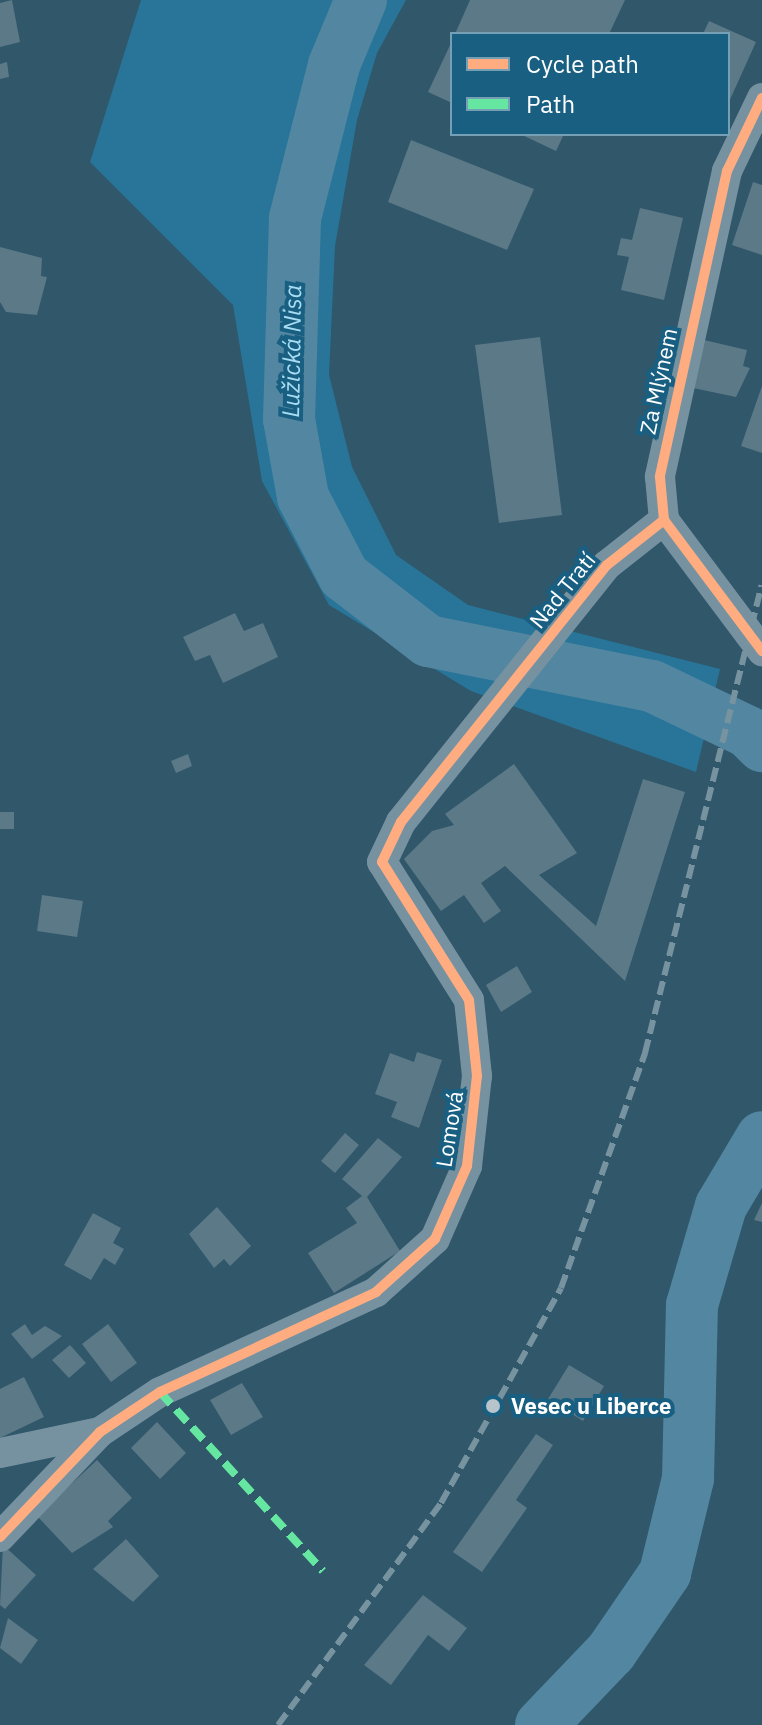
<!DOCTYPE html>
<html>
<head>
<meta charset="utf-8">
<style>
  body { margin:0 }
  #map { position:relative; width:762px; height:1725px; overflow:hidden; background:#30576a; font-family:"IBM Plex Sans",sans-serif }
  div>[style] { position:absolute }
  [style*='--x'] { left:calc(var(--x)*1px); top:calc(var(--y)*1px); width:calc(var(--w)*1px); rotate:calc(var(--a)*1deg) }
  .green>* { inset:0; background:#287599 }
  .river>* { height:52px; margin:-26px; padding:0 26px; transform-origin:26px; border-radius:26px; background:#5387a1 }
  .building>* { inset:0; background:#5c7987 }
  .street>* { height:30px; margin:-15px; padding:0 15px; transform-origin:15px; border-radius:15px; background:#7692a0 }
  .rail>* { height:6px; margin-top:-3px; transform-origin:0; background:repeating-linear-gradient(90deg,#7893a0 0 14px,transparent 0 20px) }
  .quiet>* { height:8px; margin-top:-4px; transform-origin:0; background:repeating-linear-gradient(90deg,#66e7a1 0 16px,transparent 0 24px) }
  .cycleway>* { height:10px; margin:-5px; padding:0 5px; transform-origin:5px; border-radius:5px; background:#ffac80 }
  .dots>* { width:22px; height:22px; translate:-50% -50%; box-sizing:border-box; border:4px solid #185f82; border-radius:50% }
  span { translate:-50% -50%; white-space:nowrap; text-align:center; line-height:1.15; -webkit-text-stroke:8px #185f82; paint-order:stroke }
  .street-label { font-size:22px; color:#fff }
  .poi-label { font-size:22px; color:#fff; font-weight:700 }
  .left { translate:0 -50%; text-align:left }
  .water-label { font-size:24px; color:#a7dcf3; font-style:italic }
  .legend { position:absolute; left:450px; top:32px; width:280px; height:104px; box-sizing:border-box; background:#185f82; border:2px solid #749fb4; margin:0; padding:10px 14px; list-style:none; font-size:24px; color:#fff }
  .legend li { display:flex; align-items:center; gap:16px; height:40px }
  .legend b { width:40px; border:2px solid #749fb4 }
</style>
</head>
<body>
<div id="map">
  <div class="green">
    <i style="clip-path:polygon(141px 0,406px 0,377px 53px,357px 120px,335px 246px,329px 375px,352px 467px,396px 555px,468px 605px,720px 669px,696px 772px,471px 691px,329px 605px,262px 481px,233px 305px,90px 162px)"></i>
  </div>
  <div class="river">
    <i style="--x:361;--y:0;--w:70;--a:112.6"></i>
    <i style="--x:334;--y:65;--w:158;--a:104.3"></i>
    <i style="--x:295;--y:218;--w:201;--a:91.7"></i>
    <i style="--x:289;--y:419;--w:79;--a:79.8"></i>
    <i style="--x:303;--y:497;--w:89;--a:62.6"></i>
    <i style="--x:344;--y:576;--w:106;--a:37.7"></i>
    <i style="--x:428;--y:641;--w:228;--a:11.4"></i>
    <i style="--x:652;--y:686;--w:106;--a:25.6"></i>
    <i style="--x:748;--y:732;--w:20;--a:45"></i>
    <i style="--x:541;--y:1725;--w:101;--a:-46.2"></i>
    <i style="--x:611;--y:1652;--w:96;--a:-55.6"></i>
    <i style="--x:665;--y:1573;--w:97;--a:-76.3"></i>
    <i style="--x:688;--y:1479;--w:174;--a:-88.7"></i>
    <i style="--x:692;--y:1305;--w:103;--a:-73.7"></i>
    <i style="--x:721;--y:1206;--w:80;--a:-59.3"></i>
  </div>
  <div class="building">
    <i style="clip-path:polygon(12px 0,20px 42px,0 47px,0 3px)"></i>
    <i style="clip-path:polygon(470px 0,625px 0,609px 34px,455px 34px)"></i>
    <i style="clip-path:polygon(709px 21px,756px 42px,728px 104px,728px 34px,703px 34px)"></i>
    <i style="clip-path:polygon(452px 41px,452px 103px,428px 92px)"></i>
    <i style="clip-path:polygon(7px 62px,9px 77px,0 79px,0 64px)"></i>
    <i style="clip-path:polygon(520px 134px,564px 134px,556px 151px)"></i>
    <i style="clip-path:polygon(411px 140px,534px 189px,507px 250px,388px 202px)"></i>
    <i style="clip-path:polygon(753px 182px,762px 185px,762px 255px,732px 245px)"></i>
    <i style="clip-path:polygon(640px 208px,683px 218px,664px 300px,621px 290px,629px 257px,617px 255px,621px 238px,632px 240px)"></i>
    <i style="clip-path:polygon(0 247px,42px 258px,41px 276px,47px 277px,37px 315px,6px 312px,0 302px)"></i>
    <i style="clip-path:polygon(540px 337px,562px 515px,499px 523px,475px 345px)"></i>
    <i style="clip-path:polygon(704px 340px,747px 350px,743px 366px,750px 368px,736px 397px,693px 388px)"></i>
    <i style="clip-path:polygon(762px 386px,762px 453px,741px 446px)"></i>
    <i style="clip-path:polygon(235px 613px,244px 631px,263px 623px,278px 657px,223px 683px,210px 655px,195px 661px,183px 637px)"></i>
    <i style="clip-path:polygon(188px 754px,192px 766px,176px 773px,171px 761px)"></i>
    <i style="clip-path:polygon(514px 764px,577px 853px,539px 875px,596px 926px,643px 779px,685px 792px,625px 981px,505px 866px,481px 883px,501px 911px,484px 923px,464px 895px,441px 911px,404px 859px,432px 831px,454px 825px,445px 814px)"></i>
    <i style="clip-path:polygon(0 812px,14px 812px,14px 829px,0 829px)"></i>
    <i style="clip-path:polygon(42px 895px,83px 901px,77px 937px,37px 931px)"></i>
    <i style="clip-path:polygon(517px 966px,532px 992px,501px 1012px,486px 985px)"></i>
    <i style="clip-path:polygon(417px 1052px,442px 1060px,419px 1128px,391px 1117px,397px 1102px,375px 1094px,390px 1053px,414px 1062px)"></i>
    <i style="clip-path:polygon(345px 1133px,359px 1145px,335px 1173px,321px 1161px)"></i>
    <i style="clip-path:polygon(378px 1138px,402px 1157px,367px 1197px,400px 1251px,334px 1293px,308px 1253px,357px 1223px,346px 1208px,362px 1196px,342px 1179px)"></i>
    <i style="clip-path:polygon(762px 1203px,762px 1222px,754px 1220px)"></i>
    <i style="clip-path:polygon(217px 1207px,251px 1246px,230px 1266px,224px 1259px,214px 1268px,189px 1234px)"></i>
    <i style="clip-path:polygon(93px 1213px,121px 1228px,113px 1243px,124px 1249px,115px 1265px,104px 1258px,91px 1280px,64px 1265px)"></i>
    <i style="clip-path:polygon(25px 1324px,32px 1335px,45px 1326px,62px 1336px,32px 1359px,11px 1334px)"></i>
    <i style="clip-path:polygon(108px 1324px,137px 1363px,111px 1382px,82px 1344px)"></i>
    <i style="clip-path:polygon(70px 1345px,86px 1363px,69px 1378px,52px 1360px)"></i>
    <i style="clip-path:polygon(569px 1365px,604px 1386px,583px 1421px,548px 1399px)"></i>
    <i style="clip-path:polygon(24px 1377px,44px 1417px,0 1438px,0 1389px)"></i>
    <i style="clip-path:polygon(242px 1383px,263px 1417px,231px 1435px,210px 1400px)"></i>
    <i style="clip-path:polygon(157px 1422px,186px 1453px,160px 1479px,131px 1448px)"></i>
    <i style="clip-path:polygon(536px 1434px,553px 1445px,516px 1500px,527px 1508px,482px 1572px,453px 1552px)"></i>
    <i style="clip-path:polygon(97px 1460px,132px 1498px,108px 1521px,113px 1527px,72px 1553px,37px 1516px)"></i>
    <i style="clip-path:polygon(126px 1539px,159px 1576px,133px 1602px,93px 1569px)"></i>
    <i style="clip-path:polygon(3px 1545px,36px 1575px,5px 1609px,0 1605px)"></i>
    <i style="clip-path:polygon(423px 1595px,467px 1628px,449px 1651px,428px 1635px,391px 1685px,364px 1665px)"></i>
    <i style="clip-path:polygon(8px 1618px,38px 1640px,21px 1664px,0 1648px)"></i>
  </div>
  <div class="street">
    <i style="--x:762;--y:98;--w:81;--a:115.6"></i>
    <i style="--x:727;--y:171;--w:313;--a:102.4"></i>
    <i style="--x:660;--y:477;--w:43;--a:84.7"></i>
    <i style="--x:664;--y:520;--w:164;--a:53.2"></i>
    <i style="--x:0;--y:1453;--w:102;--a:-11.9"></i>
    <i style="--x:100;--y:1432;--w:72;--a:-33.7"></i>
    <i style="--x:160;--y:1392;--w:238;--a:-24.8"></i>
    <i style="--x:376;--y:1292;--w:79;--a:-41.9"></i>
    <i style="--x:435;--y:1239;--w:80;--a:-66.3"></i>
    <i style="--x:467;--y:1166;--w:91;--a:-83.7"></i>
    <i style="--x:477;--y:1076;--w:76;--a:-96"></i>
    <i style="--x:469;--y:1000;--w:163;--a:-122.2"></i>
    <i style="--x:382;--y:862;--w:44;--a:-64.6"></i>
    <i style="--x:401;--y:822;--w:329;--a:-51.3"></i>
    <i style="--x:607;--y:565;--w:73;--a:-38.3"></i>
    <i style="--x:0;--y:1537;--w:145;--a:-46.4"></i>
  </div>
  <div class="rail">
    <i style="--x:278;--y:1725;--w:275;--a:-53.7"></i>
    <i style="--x:441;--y:1503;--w:246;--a:-60.8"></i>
    <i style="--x:561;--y:1288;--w:250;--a:-70.3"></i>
    <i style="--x:645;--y:1053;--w:482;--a:-76"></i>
  </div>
  <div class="quiet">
    <i style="--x:160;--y:1392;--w:242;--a:47.7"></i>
  </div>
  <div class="cycleway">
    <i style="--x:762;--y:98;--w:81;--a:115.6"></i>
    <i style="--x:727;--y:171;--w:313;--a:102.4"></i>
    <i style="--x:660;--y:477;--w:43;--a:84.7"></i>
    <i style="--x:664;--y:520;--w:164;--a:53.2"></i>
    <i style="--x:0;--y:1537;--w:145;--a:-46.4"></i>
    <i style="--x:100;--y:1432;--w:72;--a:-33.7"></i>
    <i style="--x:160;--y:1392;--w:238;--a:-24.8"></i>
    <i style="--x:376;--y:1292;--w:79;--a:-41.9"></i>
    <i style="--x:435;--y:1239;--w:80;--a:-66.3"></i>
    <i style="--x:467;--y:1166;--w:91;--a:-83.7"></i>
    <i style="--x:477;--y:1076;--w:76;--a:-96"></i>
    <i style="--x:469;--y:1000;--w:163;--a:-122.2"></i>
    <i style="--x:382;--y:862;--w:44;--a:-64.6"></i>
    <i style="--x:401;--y:822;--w:329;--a:-51.3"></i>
    <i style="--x:607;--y:565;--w:73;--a:-38.3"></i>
  </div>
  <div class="dots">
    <i style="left:493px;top:1406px;background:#b7c4cb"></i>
  </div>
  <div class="street-label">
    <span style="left:658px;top:381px;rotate:-78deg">Za Mlýnem</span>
    <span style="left:562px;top:590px;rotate:-51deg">Nad Tratí</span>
    <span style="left:449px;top:1129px;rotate:-81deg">Lomová</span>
  </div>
  <div class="poi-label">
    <span class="left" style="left:511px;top:1406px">Vesec u Liberce</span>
  </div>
  <div class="water-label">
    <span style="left:292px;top:351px;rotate:-89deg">Lužická Nisa</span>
  </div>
  <ul class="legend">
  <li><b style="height:10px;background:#ffac80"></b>Cycle path</li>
  <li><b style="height:10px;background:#66e7a1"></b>Path</li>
  </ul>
</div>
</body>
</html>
